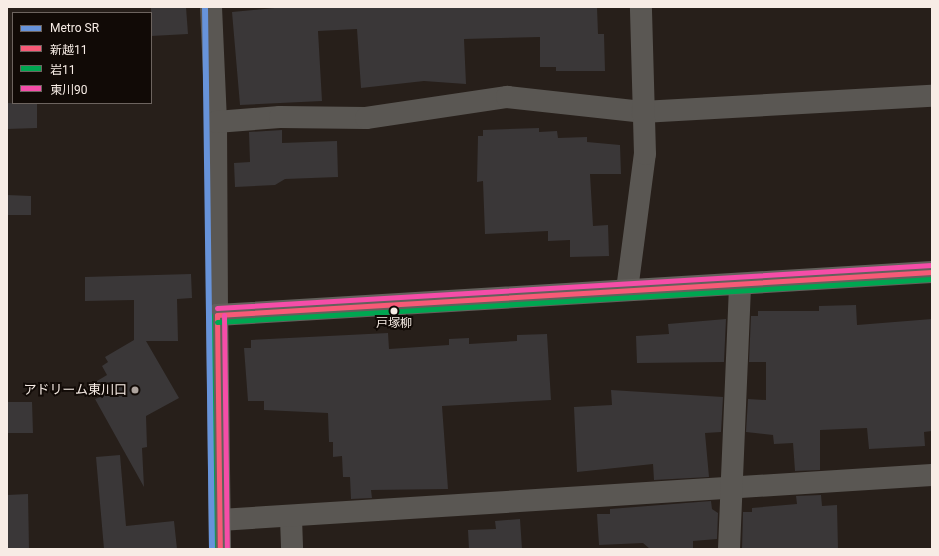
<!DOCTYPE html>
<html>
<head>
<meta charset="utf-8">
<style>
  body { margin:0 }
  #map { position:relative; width:939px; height:556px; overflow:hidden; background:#271f1a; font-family:Roboto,"Noto Sans JP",sans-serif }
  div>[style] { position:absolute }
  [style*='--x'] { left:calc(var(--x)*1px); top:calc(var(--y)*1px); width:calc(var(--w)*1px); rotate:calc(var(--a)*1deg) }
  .building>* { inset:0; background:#3a3738 }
  .minor>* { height:22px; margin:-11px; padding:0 11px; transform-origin:11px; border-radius:11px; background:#5a5753 }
  .major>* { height:22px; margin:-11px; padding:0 11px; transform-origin:11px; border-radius:11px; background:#63605c }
  .bus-1>* { height:5px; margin:-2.5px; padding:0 2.5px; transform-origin:2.5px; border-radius:2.5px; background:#f75a77 }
  .bus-2>* { height:5px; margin:-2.5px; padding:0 2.5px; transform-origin:2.5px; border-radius:2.5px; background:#00a651 }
  .bus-3>* { height:5px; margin:-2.5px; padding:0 2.5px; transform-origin:2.5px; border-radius:2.5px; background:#f54da8 }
  .metro-1>* { height:6px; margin:-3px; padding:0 3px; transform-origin:3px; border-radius:3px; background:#6793da }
  .dots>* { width:11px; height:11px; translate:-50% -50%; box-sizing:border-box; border:2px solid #110a06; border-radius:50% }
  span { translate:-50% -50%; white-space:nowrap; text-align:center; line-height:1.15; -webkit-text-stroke:4px #110a06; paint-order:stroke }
  .bus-label { font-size:12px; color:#f7ece5 }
  .poi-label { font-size:13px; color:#f7ece5 }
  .right { translate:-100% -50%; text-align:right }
  .frame { position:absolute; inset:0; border:8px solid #f7ece5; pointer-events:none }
  .legend { position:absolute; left:12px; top:12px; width:140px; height:92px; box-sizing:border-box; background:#110a06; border:1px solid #6d645f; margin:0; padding:5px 7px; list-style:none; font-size:12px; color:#f7ece5 }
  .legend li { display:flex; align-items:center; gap:8px; height:20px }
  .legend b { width:20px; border:1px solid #6d645f }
</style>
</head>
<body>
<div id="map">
  <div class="building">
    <i style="clip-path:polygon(151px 7px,186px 7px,188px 34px,151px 36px)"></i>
    <i style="clip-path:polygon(285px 7px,597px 7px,598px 34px,604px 34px,605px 71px,556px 71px,556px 67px,540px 67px,540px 37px,464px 39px,466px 84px,424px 81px,361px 88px,357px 29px,318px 31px,322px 101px,240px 105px,232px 12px)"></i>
    <i style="clip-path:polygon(7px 103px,37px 103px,37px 128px,7px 129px)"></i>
    <i style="clip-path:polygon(539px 128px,539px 132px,557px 131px,558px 138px,587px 137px,587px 142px,620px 145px,621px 174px,590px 174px,593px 226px,608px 225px,609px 256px,570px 257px,570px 240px,548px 241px,548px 231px,485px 234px,483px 181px,477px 182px,478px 136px,483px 136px,483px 130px)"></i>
    <i style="clip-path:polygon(282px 130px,282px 143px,337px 141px,338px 177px,285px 179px,275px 185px,235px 187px,234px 163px,250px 162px,249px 132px)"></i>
    <i style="clip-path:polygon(7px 195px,31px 196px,31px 215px,7px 215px)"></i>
    <i style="clip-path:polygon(191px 274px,192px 298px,177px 299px,178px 341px,146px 341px,179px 398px,146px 416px,147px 447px,142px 448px,144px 487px,95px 399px,100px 397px,92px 384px,107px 375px,102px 366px,108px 362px,105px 357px,134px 340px,134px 300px,85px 301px,85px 277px)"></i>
    <i style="clip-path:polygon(856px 305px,857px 325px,932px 319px,932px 431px,924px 432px,925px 446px,869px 449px,867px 428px,820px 430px,820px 470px,795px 471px,793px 443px,774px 444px,773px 435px,746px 432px,748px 399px,766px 400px,766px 362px,749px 362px,751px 316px,758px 316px,758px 311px,819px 311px,819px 306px)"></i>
    <i style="clip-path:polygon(726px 319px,724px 362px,637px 363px,636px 336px,669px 334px,668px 324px)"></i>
    <i style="clip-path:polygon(388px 333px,389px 349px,449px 345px,449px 339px,469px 338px,469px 344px,517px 341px,517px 335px,547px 334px,551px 400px,442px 406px,448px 489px,371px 490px,372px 498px,351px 499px,350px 477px,343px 477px,342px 456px,333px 457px,333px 442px,329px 442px,328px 413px,264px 410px,264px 401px,248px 401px,244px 348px,251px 348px,251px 340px)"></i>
    <i style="clip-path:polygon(611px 390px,723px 397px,721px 432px,705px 433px,709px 477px,654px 480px,653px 464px,577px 472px,574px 407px,612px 405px)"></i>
    <i style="clip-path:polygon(7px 402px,32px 402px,33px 433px,7px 433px)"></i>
    <i style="clip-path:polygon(120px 455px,126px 526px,174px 521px,177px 549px,104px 549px,96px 457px)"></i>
    <i style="clip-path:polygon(28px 494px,29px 549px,7px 549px,7px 495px)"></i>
    <i style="clip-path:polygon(821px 495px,822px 506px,837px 505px,838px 549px,742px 549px,743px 512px,752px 512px,752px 508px,797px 504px,796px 496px)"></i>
    <i style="clip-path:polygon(711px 501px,712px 509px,718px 513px,717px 539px,693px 541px,693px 549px,650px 549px,643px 543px,599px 545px,597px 514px,610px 514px,610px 509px)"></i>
    <i style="clip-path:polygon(520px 519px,522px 549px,469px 549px,468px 530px,496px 529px,495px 521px)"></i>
  </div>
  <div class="minor">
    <i style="--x:211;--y:7;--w:115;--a:87.5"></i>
    <i style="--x:216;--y:122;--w:193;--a:89.7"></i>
    <i style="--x:216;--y:122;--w:64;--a:-4.5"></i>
    <i style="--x:280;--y:117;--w:86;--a:0.7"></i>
    <i style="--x:366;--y:118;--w:143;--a:-8.5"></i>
    <i style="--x:507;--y:97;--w:136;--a:6.3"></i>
    <i style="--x:642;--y:112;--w:290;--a:-3.2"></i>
    <i style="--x:627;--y:290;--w:137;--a:-82.5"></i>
    <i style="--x:645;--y:154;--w:147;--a:-91.6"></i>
    <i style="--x:291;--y:518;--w:31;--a:88"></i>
    <i style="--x:220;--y:520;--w:713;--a:-3.62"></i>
    <i style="--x:729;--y:549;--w:264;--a:-87.6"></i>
  </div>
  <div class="major">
    <i style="--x:220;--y:549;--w:234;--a:-90.7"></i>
    <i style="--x:217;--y:315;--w:716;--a:-3.44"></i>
  </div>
  <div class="bus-1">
    <i style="--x:217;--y:315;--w:716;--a:-3.44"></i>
    <i style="--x:217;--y:315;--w:234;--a:89.3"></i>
  </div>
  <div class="bus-2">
    <i style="--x:210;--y:315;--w:234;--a:89.3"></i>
    <i style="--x:217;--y:322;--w:716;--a:-3.44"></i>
  </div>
  <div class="bus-3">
    <i style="--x:217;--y:308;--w:716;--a:-3.44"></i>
    <i style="--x:224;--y:315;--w:234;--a:89.3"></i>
  </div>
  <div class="metro-1">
    <i style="--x:205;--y:7;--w:542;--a:89.26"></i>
  </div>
  <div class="dots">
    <i style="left:394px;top:311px;background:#f7ece5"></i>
    <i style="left:135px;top:390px;background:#aea49e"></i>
  </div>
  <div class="bus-label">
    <span style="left:394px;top:324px">戸塚柳</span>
  </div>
  <div class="poi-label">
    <span class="right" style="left:127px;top:390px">アドリーム東川口</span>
  </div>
  <div class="frame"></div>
  <ul class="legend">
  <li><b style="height:5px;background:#6793da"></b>Metro SR</li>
  <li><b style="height:5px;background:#f75a77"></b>新越11</li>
  <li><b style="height:5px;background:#00a651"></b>岩11</li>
  <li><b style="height:5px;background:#f54da8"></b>東川90</li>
  </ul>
</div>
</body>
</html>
